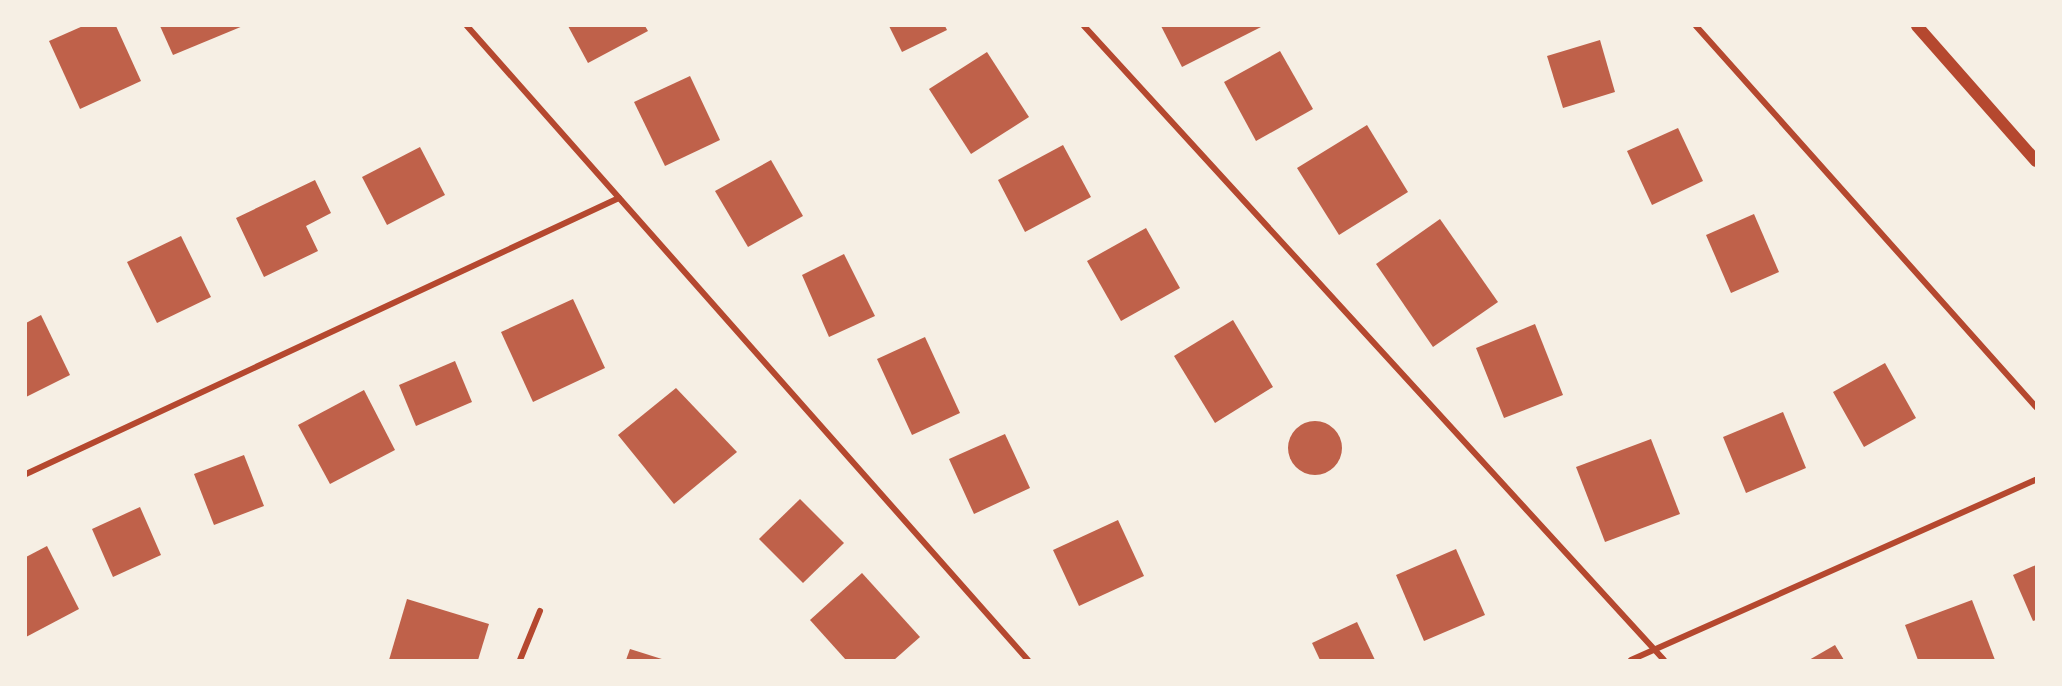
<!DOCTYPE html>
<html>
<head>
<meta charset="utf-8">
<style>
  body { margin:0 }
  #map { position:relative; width:2062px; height:686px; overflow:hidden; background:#f6efe4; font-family:"Open Sans",sans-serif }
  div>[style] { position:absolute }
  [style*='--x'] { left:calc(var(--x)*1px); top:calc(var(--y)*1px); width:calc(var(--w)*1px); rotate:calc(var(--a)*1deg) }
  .building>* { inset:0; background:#bf614a }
  .round { border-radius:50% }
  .minor>* { height:6px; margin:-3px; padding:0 3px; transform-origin:3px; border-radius:3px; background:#b5482f }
  .secondary>* { height:12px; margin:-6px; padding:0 6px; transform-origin:6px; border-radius:6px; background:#b5482f }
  span { translate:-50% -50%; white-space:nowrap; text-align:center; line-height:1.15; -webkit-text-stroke:6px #f6efe4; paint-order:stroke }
  .frame { position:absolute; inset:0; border:27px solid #f6efe4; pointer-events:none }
</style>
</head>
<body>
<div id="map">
  <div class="building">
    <i style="clip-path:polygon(83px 26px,116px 26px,141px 81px,80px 109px,49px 41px)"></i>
    <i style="clip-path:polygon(160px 26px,243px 26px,173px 55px)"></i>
    <i style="clip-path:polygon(568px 26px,645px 26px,648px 31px,588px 63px)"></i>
    <i style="clip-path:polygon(889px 26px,945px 26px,947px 30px,902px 52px)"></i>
    <i style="clip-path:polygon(1161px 26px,1263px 26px,1182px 67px)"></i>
    <i style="clip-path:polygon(1600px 40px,1615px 92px,1563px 108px,1547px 56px)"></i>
    <i style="clip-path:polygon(1280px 51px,1313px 109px,1256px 141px,1224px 82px)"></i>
    <i style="clip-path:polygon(987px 52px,1029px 117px,971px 154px,929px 89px)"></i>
    <i style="clip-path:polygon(690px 76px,720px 140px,665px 166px,634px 102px)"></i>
    <i style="clip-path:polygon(1367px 125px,1408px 192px,1339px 235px,1297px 168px)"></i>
    <i style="clip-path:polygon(1678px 128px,1703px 181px,1652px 205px,1627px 151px)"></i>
    <i style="clip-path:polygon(1063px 145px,1091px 197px,1025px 232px,998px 180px)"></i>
    <i style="clip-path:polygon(420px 147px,445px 195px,387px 225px,362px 177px)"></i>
    <i style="clip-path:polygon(771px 160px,803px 216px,748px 247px,715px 191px)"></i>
    <i style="clip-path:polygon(315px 180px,331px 213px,306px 226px,318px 251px,264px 277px,236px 218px)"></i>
    <i style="clip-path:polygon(1754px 214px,1779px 272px,1731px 293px,1706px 235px)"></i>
    <i style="clip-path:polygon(1440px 219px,1498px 302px,1433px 347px,1376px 264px)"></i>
    <i style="clip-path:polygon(1146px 228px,1180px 288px,1121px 321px,1087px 261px)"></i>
    <i style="clip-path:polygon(181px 236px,211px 297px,157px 323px,127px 262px)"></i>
    <i style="clip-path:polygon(844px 254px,875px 316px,829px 337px,802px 275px)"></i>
    <i style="clip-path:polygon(573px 299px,605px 368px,533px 402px,501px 332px)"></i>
    <i style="clip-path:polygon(41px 315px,70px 375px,26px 397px,26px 323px)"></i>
    <i style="clip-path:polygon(1233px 320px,1273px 387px,1215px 423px,1174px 356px)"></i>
    <i style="clip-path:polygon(1535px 324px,1563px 395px,1504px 418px,1476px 348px)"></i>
    <i style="clip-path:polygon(925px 337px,960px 413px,912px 435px,877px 359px)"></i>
    <i style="clip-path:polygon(455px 361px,472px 402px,416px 426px,399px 385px)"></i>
    <i style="clip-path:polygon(1885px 363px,1916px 418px,1864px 447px,1833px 392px)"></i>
    <i style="clip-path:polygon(676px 388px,737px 452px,674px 504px,618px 435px)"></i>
    <i style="clip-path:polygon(364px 390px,395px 450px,330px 484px,298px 425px)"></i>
    <i style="clip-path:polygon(1783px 412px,1806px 468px,1746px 493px,1723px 437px)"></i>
    <i class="round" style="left:1288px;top:421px;width:54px;height:54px"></i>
    <i style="clip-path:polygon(1005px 434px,1030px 488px,974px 514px,949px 459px)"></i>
    <i style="clip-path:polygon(1651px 439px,1680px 514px,1605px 542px,1576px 467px)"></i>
    <i style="clip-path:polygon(244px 455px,264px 506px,214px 525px,194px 474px)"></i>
    <i style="clip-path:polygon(800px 499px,844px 543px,803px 583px,759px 539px)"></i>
    <i style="clip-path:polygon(140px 507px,161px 555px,113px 577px,92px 529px)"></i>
    <i style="clip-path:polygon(1118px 520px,1144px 576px,1079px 606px,1053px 550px)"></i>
    <i style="clip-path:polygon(47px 546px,79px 609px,26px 637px,26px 557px)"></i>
    <i style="clip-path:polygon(1456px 549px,1485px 615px,1424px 641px,1396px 575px)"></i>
    <i style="clip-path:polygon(2036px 565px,2036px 620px,2033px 621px,2013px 575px)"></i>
    <i style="clip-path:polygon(862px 573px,920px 637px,894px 660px,846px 660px,810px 620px)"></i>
    <i style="clip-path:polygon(407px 599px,489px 624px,478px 660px,389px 660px)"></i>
    <i style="clip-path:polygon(1972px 600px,1995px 660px,1918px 660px,1905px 625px)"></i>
    <i style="clip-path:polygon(1357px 622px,1375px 660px,1320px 660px,1312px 643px)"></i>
    <i style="clip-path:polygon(1835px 645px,1844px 660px,1809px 660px)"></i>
    <i style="clip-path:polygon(630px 649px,665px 660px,626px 660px)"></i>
  </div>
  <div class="minor">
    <i style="--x:467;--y:26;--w:847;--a:48.5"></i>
    <i style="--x:1084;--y:26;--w:859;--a:47.55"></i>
    <i style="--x:1696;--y:26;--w:511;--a:48.25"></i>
    <i style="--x:26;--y:474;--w:654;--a:-24.96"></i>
    <i style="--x:520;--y:660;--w:53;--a:-67.8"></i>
    <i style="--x:1631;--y:660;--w:443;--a:-24"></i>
  </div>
  <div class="secondary">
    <i style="--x:1917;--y:26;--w:180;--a:48.6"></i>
  </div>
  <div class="frame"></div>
</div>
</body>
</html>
